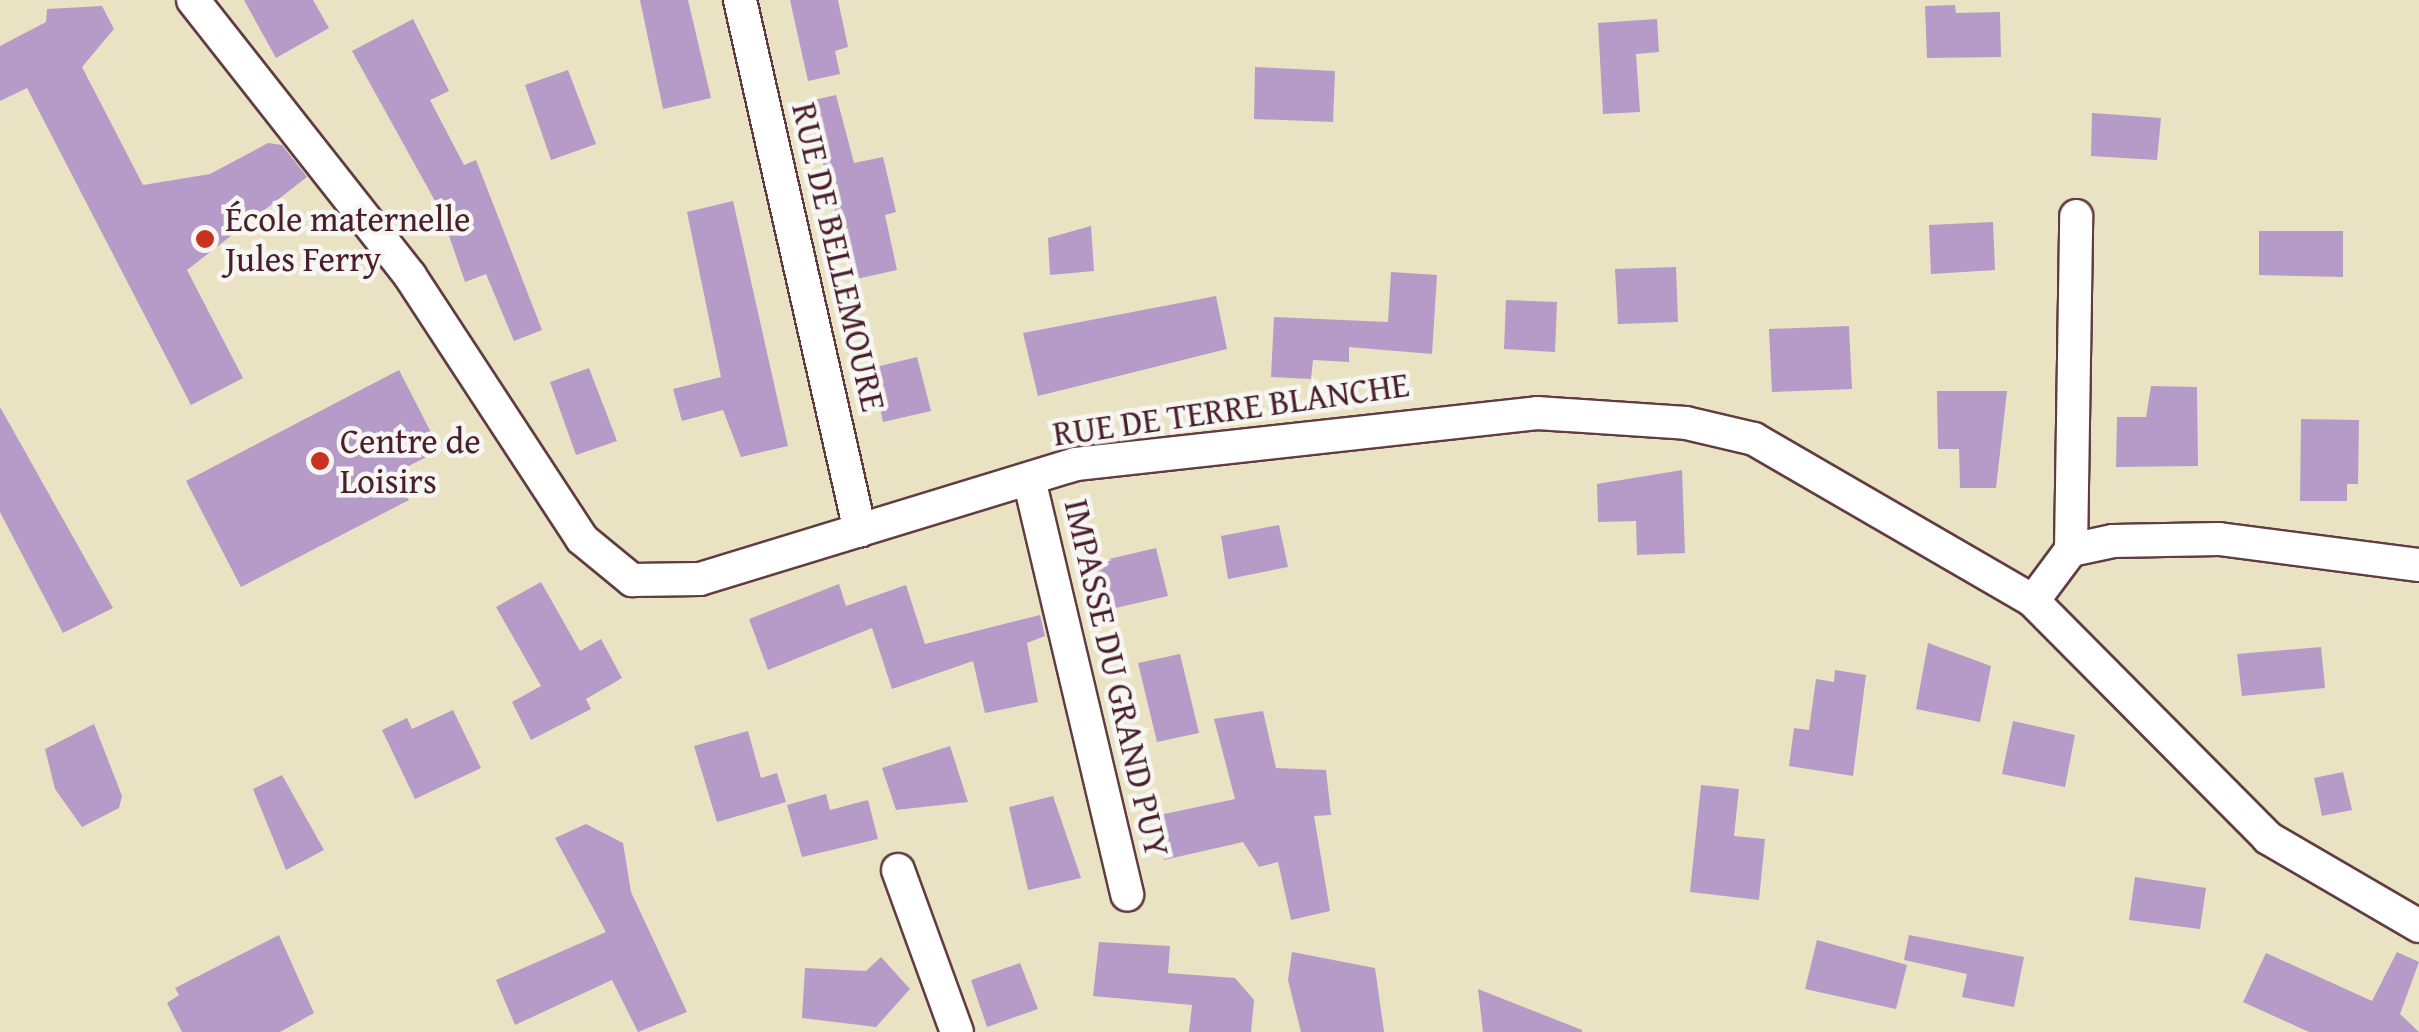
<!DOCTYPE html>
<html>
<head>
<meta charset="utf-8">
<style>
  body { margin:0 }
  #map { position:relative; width:2419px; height:1032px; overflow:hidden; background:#eae3c3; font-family:"Gentium Book Plus",serif }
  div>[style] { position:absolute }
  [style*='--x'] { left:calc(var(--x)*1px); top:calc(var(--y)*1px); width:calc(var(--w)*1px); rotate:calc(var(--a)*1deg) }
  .building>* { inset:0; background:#b69ac8 }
  .roads { filter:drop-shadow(2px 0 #623c42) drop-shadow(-2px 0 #623c42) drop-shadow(0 2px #623c42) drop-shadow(0 -2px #623c42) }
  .minor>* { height:32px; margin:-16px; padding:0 16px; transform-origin:16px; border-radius:16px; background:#fff }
  .dots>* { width:28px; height:28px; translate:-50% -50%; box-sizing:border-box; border:5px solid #f6f6f2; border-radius:50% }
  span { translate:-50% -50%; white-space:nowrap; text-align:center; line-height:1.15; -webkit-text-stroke:9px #f6f6f2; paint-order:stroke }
  .poi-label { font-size:35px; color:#4a1f2b }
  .left { translate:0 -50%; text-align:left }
  .street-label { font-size:35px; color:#4a1f2b }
</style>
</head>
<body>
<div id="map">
  <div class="building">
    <i style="clip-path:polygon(244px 0,313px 0,329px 28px,276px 58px)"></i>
    <i style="clip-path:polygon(640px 0,688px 0,711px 98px,663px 109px)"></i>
    <i style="clip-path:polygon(790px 0,838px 0,848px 47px,835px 51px,840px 74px,808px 81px)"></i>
    <i style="clip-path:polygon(1955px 5px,1956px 13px,2000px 12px,2001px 57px,1927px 58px,1925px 6px)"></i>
    <i style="clip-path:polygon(102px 6px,114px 29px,82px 67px,143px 185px,210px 174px,268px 143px,282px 145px,307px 177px,187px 270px,243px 378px,191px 405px,27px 88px,0 101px,0 46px,46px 22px,47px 9px)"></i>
    <i style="clip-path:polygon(413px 19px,449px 91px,430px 100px,464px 165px,476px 160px,542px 330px,514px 341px,486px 274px,465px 282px,440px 210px,352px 51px)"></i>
    <i style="clip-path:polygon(1657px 19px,1659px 52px,1636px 54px,1640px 112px,1603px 114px,1598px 23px)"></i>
    <i style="clip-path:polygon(1255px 67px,1335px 71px,1333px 122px,1254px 119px)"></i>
    <i style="clip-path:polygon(568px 70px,596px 144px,551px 160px,525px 85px)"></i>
    <i style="clip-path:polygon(836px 95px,854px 163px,883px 157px,896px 212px,885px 215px,897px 270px,852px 280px,810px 111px,814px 100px)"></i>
    <i style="clip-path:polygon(2092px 113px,2161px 118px,2157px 160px,2091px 156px)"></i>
    <i style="clip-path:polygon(733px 201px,788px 446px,741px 457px,723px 410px,682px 421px,673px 389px,721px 377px,687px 212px)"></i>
    <i style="clip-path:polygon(1993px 222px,1995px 270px,1931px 274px,1929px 225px)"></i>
    <i style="clip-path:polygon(1091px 226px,1094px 271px,1050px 275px,1048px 238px)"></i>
    <i style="clip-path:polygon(2259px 231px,2343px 231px,2343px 277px,2259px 275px)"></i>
    <i style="clip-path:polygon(1676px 267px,1678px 322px,1618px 324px,1615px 269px)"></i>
    <i style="clip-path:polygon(1391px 272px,1437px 275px,1432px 354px,1349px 347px,1349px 362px,1313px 360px,1311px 379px,1271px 377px,1274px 317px,1388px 322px)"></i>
    <i style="clip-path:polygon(1216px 296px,1227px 349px,1038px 396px,1023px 333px)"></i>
    <i style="clip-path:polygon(1506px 300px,1557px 302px,1555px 352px,1504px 349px)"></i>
    <i style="clip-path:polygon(1849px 326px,1852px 389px,1772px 392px,1769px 329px)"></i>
    <i style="clip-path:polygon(917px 357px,931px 411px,883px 422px,872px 368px)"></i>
    <i style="clip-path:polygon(589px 368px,617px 441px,576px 455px,550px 382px)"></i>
    <i style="clip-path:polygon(399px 370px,440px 450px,395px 473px,409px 500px,241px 587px,186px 481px)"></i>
    <i style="clip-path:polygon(2151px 386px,2197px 387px,2198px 466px,2116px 467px,2117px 417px,2146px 417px)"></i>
    <i style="clip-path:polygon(1937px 391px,2007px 391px,1996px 488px,1960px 488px,1959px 449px,1938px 449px)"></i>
    <i style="clip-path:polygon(0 407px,113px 608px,63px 633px,0 512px)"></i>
    <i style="clip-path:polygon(2301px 419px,2359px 420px,2358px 484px,2347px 484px,2347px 501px,2300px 501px)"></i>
    <i style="clip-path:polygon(1682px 470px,1685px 553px,1637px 555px,1636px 521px,1598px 522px,1597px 484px)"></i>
    <i style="clip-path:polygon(1279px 525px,1288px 567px,1228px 579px,1221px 536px)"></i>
    <i style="clip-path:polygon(1156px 548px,1168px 596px,1098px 612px,1088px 564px)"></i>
    <i style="clip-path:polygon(541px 582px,580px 651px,601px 639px,622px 678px,586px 699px,591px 709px,531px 740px,512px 702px,541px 686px,496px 607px)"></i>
    <i style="clip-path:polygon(839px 584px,846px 606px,906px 585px,925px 644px,1040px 615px,1045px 636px,1027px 643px,1038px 702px,985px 713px,973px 661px,892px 689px,872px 628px,768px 670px,749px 619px)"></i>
    <i style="clip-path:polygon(1928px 643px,1991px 666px,1980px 722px,1916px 709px)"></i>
    <i style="clip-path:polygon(2321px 647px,2325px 688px,2242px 696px,2237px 654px)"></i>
    <i style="clip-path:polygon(1180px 654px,1199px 733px,1157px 742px,1138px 663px)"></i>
    <i style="clip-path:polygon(1835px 670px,1866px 675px,1853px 776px,1789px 766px,1794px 728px,1809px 730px,1816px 679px,1834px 682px)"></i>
    <i style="clip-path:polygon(453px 710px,481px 768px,415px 799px,382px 730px,407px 718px,412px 729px)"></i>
    <i style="clip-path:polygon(1263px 711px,1276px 768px,1326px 770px,1331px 815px,1314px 816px,1330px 911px,1291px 920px,1278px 862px,1259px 867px,1243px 842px,1164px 860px,1155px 816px,1235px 799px,1214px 719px)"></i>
    <i style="clip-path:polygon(2013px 721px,2075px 735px,2065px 787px,2002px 774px)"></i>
    <i style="clip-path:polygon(94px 724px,122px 796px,119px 808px,82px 827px,55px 789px,45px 749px)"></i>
    <i style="clip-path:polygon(748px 731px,761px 778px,777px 773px,786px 802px,717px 822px,694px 746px)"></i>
    <i style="clip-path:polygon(950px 746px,968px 802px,896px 810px,882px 768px)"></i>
    <i style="clip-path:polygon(2343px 772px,2352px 810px,2322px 816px,2314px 778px)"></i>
    <i style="clip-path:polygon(282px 775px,324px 850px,286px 870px,253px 789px)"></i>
    <i style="clip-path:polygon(1701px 785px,1739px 789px,1734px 836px,1765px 839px,1759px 900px,1690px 892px)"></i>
    <i style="clip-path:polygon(826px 794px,830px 810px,868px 800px,878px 839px,802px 857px,787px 805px)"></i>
    <i style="clip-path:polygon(1053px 796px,1081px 878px,1028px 890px,1009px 807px)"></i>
    <i style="clip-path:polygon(586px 824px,623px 843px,631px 892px,687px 1012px,638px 1032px,612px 980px,515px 1025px,496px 980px,606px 932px,555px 838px)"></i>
    <i style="clip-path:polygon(2135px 877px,2206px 888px,2200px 929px,2129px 920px)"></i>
    <i style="clip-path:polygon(279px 935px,314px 1013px,280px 1032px,182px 1032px,167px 1003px,179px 995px,175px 988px)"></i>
    <i style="clip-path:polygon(1909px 935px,2024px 957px,2014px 1007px,1962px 997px,1967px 974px,1904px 960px)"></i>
    <i style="clip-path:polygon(1817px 940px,1907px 965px,1896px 1009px,1805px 989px)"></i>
    <i style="clip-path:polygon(1099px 942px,1170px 946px,1168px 973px,1235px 978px,1254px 1000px,1251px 1032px,1189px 1032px,1192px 1005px,1093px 996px)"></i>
    <i style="clip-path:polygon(1292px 952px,1375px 968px,1384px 1032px,1301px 1032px,1288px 980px)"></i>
    <i style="clip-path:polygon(2397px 952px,2419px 962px,2400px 1014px,2419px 1032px,2309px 1032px,2243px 1002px,2266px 953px,2372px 1001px)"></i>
    <i style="clip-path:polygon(881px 957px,910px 989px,876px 1027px,802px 1018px,805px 968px,866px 971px)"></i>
    <i style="clip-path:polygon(1020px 963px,1038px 1009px,987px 1027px,971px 980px)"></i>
    <i style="clip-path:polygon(1478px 989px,1582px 1030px,1582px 1032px,1483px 1032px)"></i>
  </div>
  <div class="roads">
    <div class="minor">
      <i style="--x:193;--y:0;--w:351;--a:51.8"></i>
      <i style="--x:410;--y:276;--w:314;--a:56.8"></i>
      <i style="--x:582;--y:539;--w:65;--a:39.4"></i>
      <i style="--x:632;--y:580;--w:68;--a:-0.8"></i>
      <i style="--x:700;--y:579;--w:393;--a:-17"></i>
      <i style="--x:1076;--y:464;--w:464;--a:-6.3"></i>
      <i style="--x:1537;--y:413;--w:149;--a:3.8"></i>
      <i style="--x:1686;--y:423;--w:70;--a:13.2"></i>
      <i style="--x:1754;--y:439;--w:323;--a:30.1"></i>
      <i style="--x:2033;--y:601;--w:334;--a:45.2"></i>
      <i style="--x:2268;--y:838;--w:175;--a:30.2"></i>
      <i style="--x:740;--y:0;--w:544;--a:77.27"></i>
      <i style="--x:1029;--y:479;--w:427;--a:76.7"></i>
      <i style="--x:2071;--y:550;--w:334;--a:-89.1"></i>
      <i style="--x:2033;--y:601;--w:64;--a:-53.3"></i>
      <i style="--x:2071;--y:550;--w:43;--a:-12.1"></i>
      <i style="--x:2113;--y:541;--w:106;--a:-1.1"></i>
      <i style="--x:2219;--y:539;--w:202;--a:7.4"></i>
      <i style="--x:898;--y:870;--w:172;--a:70"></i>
    </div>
  </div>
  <div class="dots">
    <i style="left:205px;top:239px;background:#c8321e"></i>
    <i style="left:320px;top:461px;background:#c8321e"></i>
  </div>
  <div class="poi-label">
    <span class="left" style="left:225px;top:239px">École maternelle<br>Jules Ferry</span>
    <span class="left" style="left:340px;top:461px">Centre de<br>Loisirs</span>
  </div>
  <div class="street-label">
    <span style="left:839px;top:257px;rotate:77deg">RUE DE BELLEMOURE</span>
    <span style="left:1231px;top:409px;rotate:-8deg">RUE DE TERRE BLANCHE</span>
    <span style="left:1117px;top:678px;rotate:77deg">IMPASSE DU GRAND PUY</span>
  </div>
</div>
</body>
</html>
